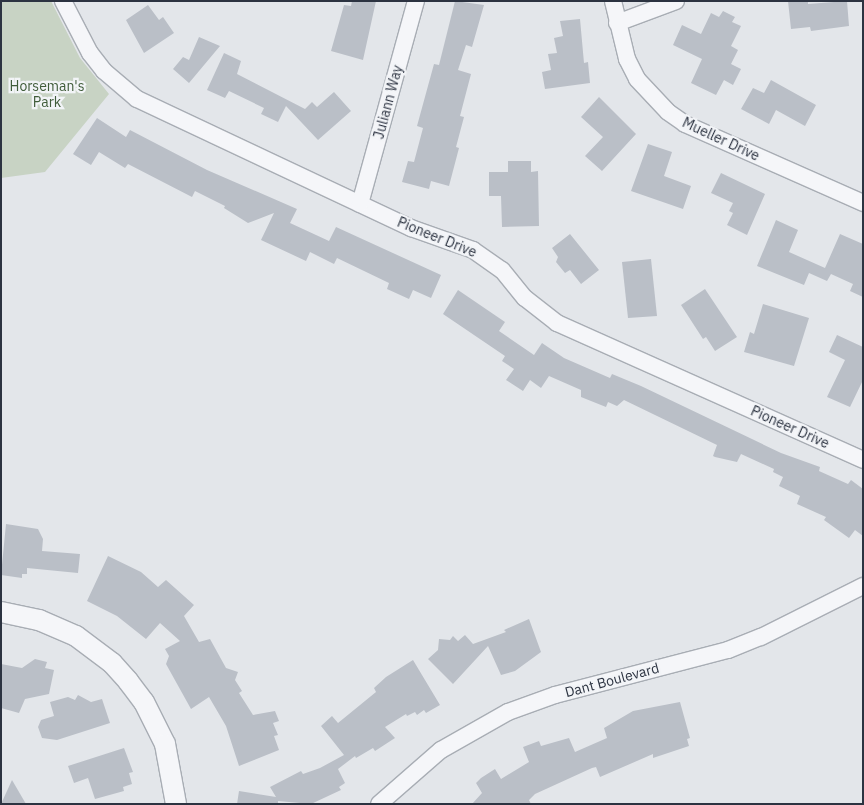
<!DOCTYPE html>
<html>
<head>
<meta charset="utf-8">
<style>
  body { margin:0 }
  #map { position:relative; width:864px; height:805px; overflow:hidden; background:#e3e6ea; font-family:"IBM Plex Sans",sans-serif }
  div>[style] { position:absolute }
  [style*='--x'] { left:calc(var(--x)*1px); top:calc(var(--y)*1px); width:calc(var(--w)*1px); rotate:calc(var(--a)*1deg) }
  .green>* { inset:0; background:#c8d3c4 }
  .building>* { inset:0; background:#babfc7 }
  .roads { filter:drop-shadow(1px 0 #a8adb4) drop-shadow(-1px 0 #a8adb4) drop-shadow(0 1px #a8adb4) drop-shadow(0 -1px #a8adb4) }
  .minor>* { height:16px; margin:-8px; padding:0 8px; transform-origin:8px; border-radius:8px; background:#f5f6f9 }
  .tertiary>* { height:20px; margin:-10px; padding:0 10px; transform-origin:10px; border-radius:10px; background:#f5f6f9 }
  span { translate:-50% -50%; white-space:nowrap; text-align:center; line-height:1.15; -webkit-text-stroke:4.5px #f2f4f7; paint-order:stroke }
  .park-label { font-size:14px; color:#405c3a }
  .street-label { font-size:14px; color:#2c3341 }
  .frame { position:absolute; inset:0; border:2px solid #2c3341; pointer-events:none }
</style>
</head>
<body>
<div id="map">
  <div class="green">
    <i style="clip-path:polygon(1px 1px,51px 1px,80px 58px,109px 94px,45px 172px,1px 178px)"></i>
  </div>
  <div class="building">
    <i style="clip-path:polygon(352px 1px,376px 1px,363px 60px,331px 51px,344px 5px,351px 6px)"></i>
    <i style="clip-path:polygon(455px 1px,484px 5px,472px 47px,466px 45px,458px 70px,471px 74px,460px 116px,464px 117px,456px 147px,459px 148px,449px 186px,431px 181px,429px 189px,402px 182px,408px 161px,414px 162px,423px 128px,417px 126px,434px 64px,439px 65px)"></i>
    <i style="clip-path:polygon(788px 1px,808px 1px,808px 4px,847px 1px,849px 26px,811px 31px,810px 27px,791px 29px)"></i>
    <i style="clip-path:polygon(148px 5px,159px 20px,163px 17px,174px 33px,144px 53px,126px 20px)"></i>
    <i style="clip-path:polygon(723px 11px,735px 17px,732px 22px,741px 26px,731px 46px,738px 50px,731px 64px,741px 69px,733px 85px,724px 80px,716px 95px,691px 83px,702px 59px,673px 45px,682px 25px,701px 34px,711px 13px,719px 17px)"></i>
    <i style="clip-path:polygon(580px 19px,584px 63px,588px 62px,590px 83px,545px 89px,542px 72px,551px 70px,548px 54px,557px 53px,554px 38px,563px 36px,560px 21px)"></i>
    <i style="clip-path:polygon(199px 37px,220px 46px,189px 83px,173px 69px,183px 57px,189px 60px)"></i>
    <i style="clip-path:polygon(224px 53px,241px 61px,237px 74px,305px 109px,312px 102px,317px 107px,334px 92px,351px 111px,318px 140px,286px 106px,278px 122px,261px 114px,264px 108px,229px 91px,225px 98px,207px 90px)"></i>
    <i style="clip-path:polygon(771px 80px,816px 105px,805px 126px,776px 110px,769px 124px,741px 109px,753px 88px,764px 93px)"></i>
    <i style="clip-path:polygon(599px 97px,636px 134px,602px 171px,585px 156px,603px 137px,581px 117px)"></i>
    <i style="clip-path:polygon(97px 118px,126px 137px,130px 130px,207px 170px,297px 209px,290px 223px,329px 241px,336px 227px,441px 275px,431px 298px,413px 290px,409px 299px,387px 289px,389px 283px,337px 258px,334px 264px,310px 252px,306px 261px,261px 240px,274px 213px,248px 223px,224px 208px,225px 206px,195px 191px,192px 197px,128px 164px,125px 168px,99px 152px,91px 165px,86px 162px,73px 154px)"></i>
    <i style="clip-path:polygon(648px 144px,672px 152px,664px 176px,691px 186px,683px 209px,631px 191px)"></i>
    <i style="clip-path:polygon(508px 161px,531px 161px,531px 172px,538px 171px,539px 226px,502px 227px,501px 196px,489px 196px,489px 172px,508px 172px)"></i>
    <i style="clip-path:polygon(721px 173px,765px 194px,747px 235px,727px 225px,733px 213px,729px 211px,733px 203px,711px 193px)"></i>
    <i style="clip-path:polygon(776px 220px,798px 230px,789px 252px,825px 268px,840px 234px,863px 244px,863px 297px,850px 291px,853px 284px,831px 274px,827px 281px,809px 273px,804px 285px,757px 266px)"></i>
    <i style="clip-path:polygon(570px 234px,599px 270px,581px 284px,570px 270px,565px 273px,556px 262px,558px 257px,552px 248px)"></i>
    <i style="clip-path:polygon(651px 259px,657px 316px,628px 318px,622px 262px)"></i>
    <i style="clip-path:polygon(705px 289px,737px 337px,715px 351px,706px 337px,703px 339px,681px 305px)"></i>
    <i style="clip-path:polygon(458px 290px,505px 322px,499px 331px,534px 355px,542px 343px,564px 358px,610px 378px,612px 374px,641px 386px,781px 453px,820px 467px,819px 471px,848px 484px,851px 480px,863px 489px,863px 536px,855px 530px,849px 538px,824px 520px,826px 517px,797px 504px,800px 496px,779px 486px,783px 477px,773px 472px,774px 469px,741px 454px,737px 462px,715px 457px,713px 456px,717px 445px,624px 400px,617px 406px,608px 402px,606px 407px,581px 397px,581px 390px,549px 376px,541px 388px,530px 380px,523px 391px,506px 380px,514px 369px,502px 361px,505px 356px,443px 314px)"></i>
    <i style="clip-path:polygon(763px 304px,809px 318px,794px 366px,744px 352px,750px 332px,754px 334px)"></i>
    <i style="clip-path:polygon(837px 335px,863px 347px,863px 380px,850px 407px,827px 397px,845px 360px,829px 352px)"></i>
    <i style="clip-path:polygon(6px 524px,38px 529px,43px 539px,42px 551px,80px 554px,78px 573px,27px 568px,27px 574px,22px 574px,22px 578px,1px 575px)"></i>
    <i style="clip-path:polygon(108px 556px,141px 572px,158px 587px,166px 580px,194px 605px,184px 616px,199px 642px,210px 639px,226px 668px,238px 672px,235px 680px,242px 691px,239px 693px,253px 715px,275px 711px,279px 721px,273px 723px,278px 735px,274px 736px,279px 750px,239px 766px,226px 726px,209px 697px,191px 709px,166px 664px,169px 656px,165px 649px,180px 641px,160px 623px,146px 639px,117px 616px,87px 601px)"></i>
    <i style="clip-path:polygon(529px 619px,541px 652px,515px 671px,501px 675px,488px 646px,453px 684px,428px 659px,438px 650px,439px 639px,450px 640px,453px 636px,458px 641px,465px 635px,473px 644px,506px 632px,504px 630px)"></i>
    <i style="clip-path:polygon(35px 659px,47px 662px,45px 668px,54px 670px,49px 694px,25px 699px,19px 713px,1px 708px,1px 664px,22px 668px)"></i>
    <i style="clip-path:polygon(413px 660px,440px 705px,426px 713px,424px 710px,417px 715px,415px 712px,407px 716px,406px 714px,385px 727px,395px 738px,375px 751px,373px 748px,356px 758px,355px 756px,338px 769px,345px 783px,339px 787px,341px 790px,311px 804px,278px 801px,278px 804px,237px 804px,239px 791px,276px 797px,270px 787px,301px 771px,303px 774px,320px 768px,344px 755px,321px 726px,332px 716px,338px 723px,376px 692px,374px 688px,386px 677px)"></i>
    <i style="clip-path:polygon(78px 695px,91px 702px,102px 699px,110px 723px,57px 740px,42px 738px,38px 727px,41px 720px,54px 716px,50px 702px,68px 697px,75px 700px)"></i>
    <i style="clip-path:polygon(680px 702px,690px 738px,687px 739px,689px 746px,653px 758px,653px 754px,600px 777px,596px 767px,592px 768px,535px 794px,529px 800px,531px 804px,472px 804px,482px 793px,476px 783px,481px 778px,495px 769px,501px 779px,529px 762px,523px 747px,539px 741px,541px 746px,569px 738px,575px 752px,607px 738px,604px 728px,633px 711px)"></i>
    <i style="clip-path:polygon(124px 748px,133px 772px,129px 773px,132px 784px,123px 787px,124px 791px,95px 799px,88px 778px,74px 783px,68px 766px)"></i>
    <i style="clip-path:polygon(12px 780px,26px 804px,1px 804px)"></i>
  </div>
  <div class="roads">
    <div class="minor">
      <i style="--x:63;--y:1;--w:59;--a:62.6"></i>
      <i style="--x:90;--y:53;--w:23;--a:52"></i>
      <i style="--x:104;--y:71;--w:43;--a:40.3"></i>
      <i style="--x:137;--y:99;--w:303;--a:25.2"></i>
      <i style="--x:411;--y:228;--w:66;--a:19.5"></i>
      <i style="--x:473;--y:250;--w:35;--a:35"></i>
      <i style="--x:502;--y:270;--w:36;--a:51"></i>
      <i style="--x:525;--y:298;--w:41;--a:38"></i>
      <i style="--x:557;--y:323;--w:335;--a:24.1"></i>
      <i style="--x:613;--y:1;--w:60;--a:76.4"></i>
      <i style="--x:627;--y:59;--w:22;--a:63"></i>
      <i style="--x:637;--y:79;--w:45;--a:46.8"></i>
      <i style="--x:668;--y:112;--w:21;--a:35"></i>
      <i style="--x:685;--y:124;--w:195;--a:23.9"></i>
      <i style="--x:617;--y:23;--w:63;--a:-20.4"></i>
      <i style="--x:360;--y:204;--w:211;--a:-74.6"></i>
      <i style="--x:379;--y:804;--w:82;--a:-41.1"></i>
      <i style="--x:441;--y:750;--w:77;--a:-29.6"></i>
      <i style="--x:508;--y:712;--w:50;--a:-19.9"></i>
      <i style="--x:555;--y:695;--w:179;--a:-14.6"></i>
      <i style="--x:728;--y:650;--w:35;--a:-22"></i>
      <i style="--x:761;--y:637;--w:114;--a:-26.6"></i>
    </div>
    <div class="tertiary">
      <i style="--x:1;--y:612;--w:39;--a:12"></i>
      <i style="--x:39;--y:620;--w:40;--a:23.4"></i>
      <i style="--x:76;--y:636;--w:45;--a:36.9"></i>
      <i style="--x:112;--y:663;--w:24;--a:48"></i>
      <i style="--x:128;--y:681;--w:26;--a:53"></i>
      <i style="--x:144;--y:702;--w:47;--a:63.4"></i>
      <i style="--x:165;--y:744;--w:61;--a:79.6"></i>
    </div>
  </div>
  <div class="park-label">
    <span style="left:47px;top:94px">Horseman's<br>Park</span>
  </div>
  <div class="street-label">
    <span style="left:388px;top:102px;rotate:-75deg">Juliann Way</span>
    <span style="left:721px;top:139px;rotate:25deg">Mueller Drive</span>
    <span style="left:437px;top:237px;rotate:22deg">Pioneer Drive</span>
    <span style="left:790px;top:427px;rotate:24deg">Pioneer Drive</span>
    <span style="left:612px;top:680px;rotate:-15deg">Dant Boulevard</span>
  </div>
  <div class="frame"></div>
</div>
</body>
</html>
